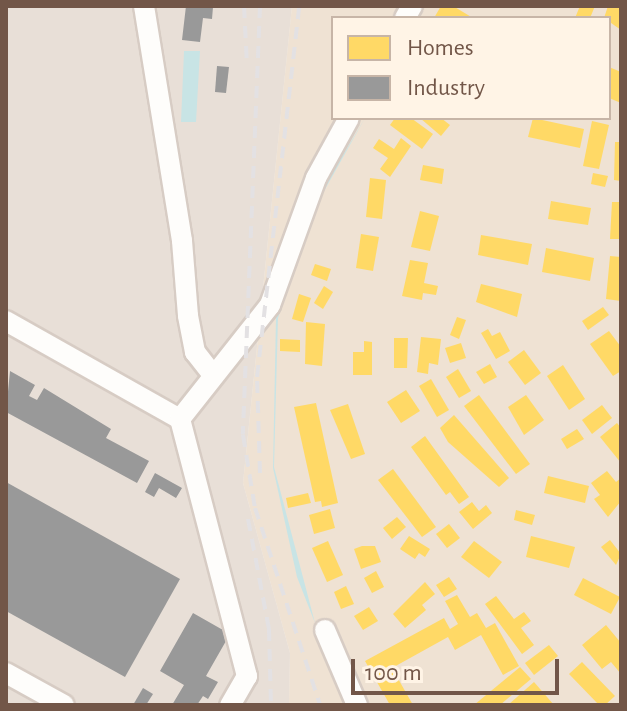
<!DOCTYPE html>
<html>
<head>
<meta charset="utf-8">
<style>
  body { margin:0 }
  #map { position:relative; width:627px; height:711px; overflow:hidden; background:#f6efe6; font-family:"Alegreya Sans",sans-serif }
  div>[style] { position:absolute }
  [style*='--x'] { left:calc(var(--x)*1px); top:calc(var(--y)*1px); width:calc(var(--w)*1px); rotate:calc(var(--a)*1deg) }
  .residential>* { inset:0; background:#efe2d3 }
  .industrial>* { inset:0; background:#e8dfd7 }
  .water>* { inset:0; background:#c8e4e5 }
  .homes>* { inset:0; background:#ffd966 }
  .industry>* { inset:0; background:#999 }
  .roads { filter:drop-shadow(2px 0 #d7ccc4) drop-shadow(-2px 0 #d7ccc4) drop-shadow(0 2px #d7ccc4) drop-shadow(0 -2px #d7ccc4) }
  .minor>* { height:20px; margin:-10px; padding:0 10px; transform-origin:10px; border-radius:10px; background:#fefdfb }
  .rail>* { height:4px; margin-top:-2px; transform-origin:0; background:repeating-linear-gradient(90deg,#e3e1e3 0 12px,transparent 0 20px) }
  span { translate:-50% -50%; white-space:nowrap; text-align:center; line-height:1.15; -webkit-text-stroke:8px #fff4e6; paint-order:stroke }
  .frame { position:absolute; inset:0; border:8px solid #725648; pointer-events:none }
  .legend { position:absolute; left:331px; top:16px; width:280px; height:104px; box-sizing:border-box; background:#fff4e6; border:2px solid #c7b5a7; margin:0; padding:10px 14px; list-style:none; font-size:24px; color:#725648 }
  .legend li { display:flex; align-items:center; gap:16px; height:40px }
  .legend b { width:40px; border:2px solid #c7b5a7 }
  .scale { position:absolute; left:351px; top:659px; width:208px; height:36px; box-sizing:border-box; border:4px solid #725648; border-top:0; padding-left:10px; font-size:24px; line-height:28px; white-space:nowrap; color:#725648; -webkit-text-stroke:6px #fff4e6; paint-order:stroke }
</style>
</head>
<body>
<div id="map">
  <div class="residential">
    <i style="clip-path:polygon(evenodd,292px 6px,621px 6px,621px 705px,289px 705px,290px 653px,243px 483px,292px 6px,333px 18px,609px 18px,609px 118px,333px 118px,333px 18px)"></i>
  </div>
  <div class="industrial">
    <i style="clip-path:polygon(6px 6px,292px 6px,243px 483px,290px 653px,289px 705px,6px 705px)"></i>
  </div>
  <div class="water">
    <i style="clip-path:polygon(184px 51px,200px 51px,196px 122px,181px 122px)"></i>
    <i style="clip-path:polygon(365px 118px,323px 193px,278px 318px,274px 467px,315px 623px,297px 577px,273px 468px,276px 317px,321px 192px)"></i>
  </div>
  <div class="homes">
    <i style="clip-path:polygon(441px 6px,453px 6px,473px 18px,434px 18px)"></i>
    <i style="clip-path:polygon(580px 6px,595px 6px,590px 18px,575px 18px)"></i>
    <i style="clip-path:polygon(608px 6px,621px 8px,621px 30px,604px 18px)"></i>
    <i style="clip-path:polygon(609px 67px,621px 72px,621px 103px,609px 98px)"></i>
    <i style="clip-path:polygon(395px 118px,411px 118px,433px 134px,422px 149px,390px 125px)"></i>
    <i style="clip-path:polygon(420px 118px,441px 118px,450px 125px,441px 136px)"></i>
    <i style="clip-path:polygon(533px 118px,584px 129px,580px 148px,528px 137px)"></i>
    <i style="clip-path:polygon(592px 121px,609px 125px,599px 169px,583px 166px)"></i>
    <i style="clip-path:polygon(401px 138px,411px 146px,390px 177px,380px 169px,388px 158px,373px 148px,379px 139px,394px 149px)"></i>
    <i style="clip-path:polygon(615px 142px,621px 142px,621px 181px,614px 180px)"></i>
    <i style="clip-path:polygon(423px 165px,444px 169px,442px 184px,420px 180px)"></i>
    <i style="clip-path:polygon(593px 173px,608px 176px,605px 187px,591px 184px)"></i>
    <i style="clip-path:polygon(370px 178px,386px 180px,382px 219px,366px 217px)"></i>
    <i style="clip-path:polygon(551px 201px,591px 208px,588px 225px,548px 219px)"></i>
    <i style="clip-path:polygon(612px 202px,621px 202px,621px 239px,610px 239px)"></i>
    <i style="clip-path:polygon(420px 211px,439px 216px,430px 251px,411px 247px)"></i>
    <i style="clip-path:polygon(361px 234px,379px 237px,373px 271px,356px 268px)"></i>
    <i style="clip-path:polygon(481px 235px,532px 244px,528px 265px,478px 255px)"></i>
    <i style="clip-path:polygon(546px 248px,594px 258px,590px 281px,542px 272px)"></i>
    <i style="clip-path:polygon(610px 256px,621px 257px,621px 301px,606px 299px)"></i>
    <i style="clip-path:polygon(410px 260px,428px 263px,424px 283px,438px 286px,436px 295px,423px 293px,422px 300px,402px 296px)"></i>
    <i style="clip-path:polygon(315px 264px,331px 269px,327px 281px,311px 275px)"></i>
    <i style="clip-path:polygon(481px 284px,522px 294px,517px 317px,476px 302px)"></i>
    <i style="clip-path:polygon(324px 286px,333px 292px,323px 309px,314px 303px)"></i>
    <i style="clip-path:polygon(299px 294px,311px 298px,303px 322px,292px 319px)"></i>
    <i style="clip-path:polygon(603px 307px,609px 315px,588px 330px,582px 321px)"></i>
    <i style="clip-path:polygon(457px 317px,466px 320px,459px 339px,450px 335px)"></i>
    <i style="clip-path:polygon(306px 322px,325px 324px,322px 366px,305px 364px)"></i>
    <i style="clip-path:polygon(488px 329px,492px 336px,500px 332px,510px 351px,496px 359px,481px 333px)"></i>
    <i style="clip-path:polygon(609px 331px,621px 347px,621px 371px,613px 376px,590px 344px)"></i>
    <i style="clip-path:polygon(421px 337px,441px 339px,438px 365px,429px 363px,428px 374px,417px 372px)"></i>
    <i style="clip-path:polygon(394px 338px,408px 338px,407px 368px,394px 368px)"></i>
    <i style="clip-path:polygon(280px 339px,300px 340px,300px 352px,280px 351px)"></i>
    <i style="clip-path:polygon(364px 341px,372px 342px,372px 375px,353px 375px,353px 352px,364px 352px)"></i>
    <i style="clip-path:polygon(461px 343px,466px 358px,450px 363px,445px 348px)"></i>
    <i style="clip-path:polygon(524px 350px,541px 373px,525px 385px,508px 362px)"></i>
    <i style="clip-path:polygon(490px 364px,497px 377px,484px 384px,476px 372px)"></i>
    <i style="clip-path:polygon(563px 365px,585px 399px,569px 410px,547px 376px)"></i>
    <i style="clip-path:polygon(458px 369px,471px 391px,459px 398px,446px 377px)"></i>
    <i style="clip-path:polygon(431px 379px,449px 410px,437px 417px,419px 386px)"></i>
    <i style="clip-path:polygon(406px 390px,420px 411px,401px 423px,387px 402px)"></i>
    <i style="clip-path:polygon(479px 395px,530px 464px,516px 474px,464px 406px)"></i>
    <i style="clip-path:polygon(526px 395px,544px 420px,524px 435px,508px 407px)"></i>
    <i style="clip-path:polygon(316px 403px,338px 503px,322px 507px,321px 501px,315px 502px,294px 407px)"></i>
    <i style="clip-path:polygon(348px 404px,365px 454px,351px 459px,330px 410px)"></i>
    <i style="clip-path:polygon(602px 405px,612px 418px,592px 434px,582px 420px)"></i>
    <i style="clip-path:polygon(454px 415px,509px 478px,499px 487px,448px 442px,440px 428px)"></i>
    <i style="clip-path:polygon(617px 423px,621px 428px,621px 463px,600px 437px)"></i>
    <i style="clip-path:polygon(577px 429px,584px 439px,567px 449px,561px 439px)"></i>
    <i style="clip-path:polygon(425px 436px,469px 497px,459px 504px,450px 492px,446px 495px,411px 447px)"></i>
    <i style="clip-path:polygon(393px 469px,436px 527px,422px 537px,378px 480px)"></i>
    <i style="clip-path:polygon(607px 471px,616px 482px,621px 478px,621px 501px,608px 517px,594px 499px,600px 495px,591px 483px)"></i>
    <i style="clip-path:polygon(548px 476px,589px 486px,585px 503px,544px 493px)"></i>
    <i style="clip-path:polygon(308px 493px,311px 503px,288px 508px,286px 498px)"></i>
    <i style="clip-path:polygon(472px 502px,479px 511px,486px 505px,492px 513px,473px 529px,459px 512px)"></i>
    <i style="clip-path:polygon(330px 509px,335px 528px,314px 534px,309px 515px)"></i>
    <i style="clip-path:polygon(516px 510px,535px 515px,532px 525px,514px 520px)"></i>
    <i style="clip-path:polygon(397px 517px,406px 527px,392px 539px,383px 528px)"></i>
    <i style="clip-path:polygon(449px 524px,460px 538px,447px 548px,436px 534px)"></i>
    <i style="clip-path:polygon(409px 536px,430px 549px,425px 557px,419px 553px,415px 559px,400px 549px)"></i>
    <i style="clip-path:polygon(531px 536px,575px 547px,569px 568px,526px 557px)"></i>
    <i style="clip-path:polygon(610px 540px,621px 554px,616px 565px,601px 547px)"></i>
    <i style="clip-path:polygon(328px 541px,343px 575px,327px 582px,312px 548px)"></i>
    <i style="clip-path:polygon(474px 541px,502px 562px,489px 578px,461px 557px)"></i>
    <i style="clip-path:polygon(362px 546px,375px 546px,381px 562px,361px 569px,354px 549px)"></i>
    <i style="clip-path:polygon(376px 571px,384px 587px,372px 593px,364px 578px)"></i>
    <i style="clip-path:polygon(449px 577px,457px 589px,444px 597px,436px 585px)"></i>
    <i style="clip-path:polygon(583px 578px,620px 597px,611px 614px,574px 595px)"></i>
    <i style="clip-path:polygon(425px 582px,435px 594px,422px 605px,426px 610px,405px 628px,393px 614px)"></i>
    <i style="clip-path:polygon(346px 586px,354px 604px,341px 609px,334px 592px)"></i>
    <i style="clip-path:polygon(457px 595px,470px 617px,477px 613px,486px 628px,495px 623px,519px 666px,503px 675px,481px 635px,455px 650px,448px 637px,392px 668px,413px 705px,390px 705px,365px 661px,444px 618px,450px 629px,458px 624px,445px 601px)"></i>
    <i style="clip-path:polygon(496px 596px,514px 619px,524px 612px,531px 621px,521px 628px,534px 645px,522px 654px,485px 604px)"></i>
    <i style="clip-path:polygon(369px 607px,378px 621px,363px 630px,354px 616px)"></i>
    <i style="clip-path:polygon(606px 625px,621px 643px,621px 674px,611px 662px,602px 669px,582px 645px)"></i>
    <i style="clip-path:polygon(549px 645px,558px 656px,534px 675px,525px 663px)"></i>
    <i style="clip-path:polygon(582px 662px,615px 696px,605px 705px,599px 705px,569px 674px)"></i>
    <i style="clip-path:polygon(520px 667px,531px 679px,500px 705px,474px 705px)"></i>
    <i style="clip-path:polygon(534px 682px,554px 705px,508px 705px)"></i>
  </div>
  <div class="industry">
    <i style="clip-path:polygon(186px 6px,213px 7px,212px 19px,203px 18px,200px 42px,182px 40px)"></i>
    <i style="clip-path:polygon(217px 66px,229px 67px,226px 93px,215px 92px)"></i>
    <i style="clip-path:polygon(10px 371px,35px 385px,29px 396px,37px 400px,44px 388px,111px 429px,106px 438px,149px 461px,137px 483px,6px 412px)"></i>
    <i style="clip-path:polygon(155px 473px,182px 488px,176px 498px,159px 488px,154px 497px,145px 492px)"></i>
    <i style="clip-path:polygon(6px 482px,180px 579px,125px 677px,6px 611px)"></i>
    <i style="clip-path:polygon(193px 613px,230px 634px,206px 676px,218px 682px,208px 699px,203px 696px,197px 705px,172px 705px,184px 685px,160px 671px)"></i>
    <i style="clip-path:polygon(143px 688px,153px 694px,146px 705px,133px 705px)"></i>
  </div>
  <div class="roads">
    <div class="minor">
      <i style="--x:144;--y:6;--w:238;--a:80.8"></i>
      <i style="--x:182;--y:241;--w:75;--a:85.4"></i>
      <i style="--x:188;--y:316;--w:37;--a:79"></i>
      <i style="--x:195;--y:352;--w:29;--a:52"></i>
      <i style="--x:405;--y:18;--w:14;--a:-60"></i>
      <i style="--x:6;--y:321;--w:200;--a:29.4"></i>
      <i style="--x:180;--y:419;--w:266;--a:75.4"></i>
      <i style="--x:247;--y:676;--w:34;--a:120"></i>
      <i style="--x:180;--y:419;--w:145;--a:-51.7"></i>
      <i style="--x:270;--y:305;--w:135;--a:-70.1"></i>
      <i style="--x:316;--y:178;--w:68;--a:-61.2"></i>
      <i style="--x:325;--y:630;--w:82;--a:66.9"></i>
      <i style="--x:6;--y:673;--w:66;--a:28.9"></i>
    </div>
  </div>
  <div class="rail">
    <i style="--x:244;--y:6;--w:60;--a:87.1"></i>
    <i style="--x:260;--y:6;--w:429;--a:92.3"></i>
    <i style="--x:243;--y:435;--w:74;--a:80.7"></i>
    <i style="--x:255;--y:508;--w:207;--a:71.7"></i>
    <i style="--x:260;--y:473;--w:96;--a:-91.8"></i>
    <i style="--x:257;--y:377;--w:373;--a:-83.5"></i>
    <i style="--x:248;--y:519;--w:112;--a:79.2"></i>
    <i style="--x:269;--y:629;--w:76;--a:88.5"></i>
  </div>
  <div class="frame"></div>
  <ul class="legend">
  <li><b style="height:22px;background:#ffd966"></b>Homes</li>
  <li><b style="height:22px;background:#999"></b>Industry</li>
  </ul>
  <div class="scale">100 m</div>
</div>
</body>
</html>
